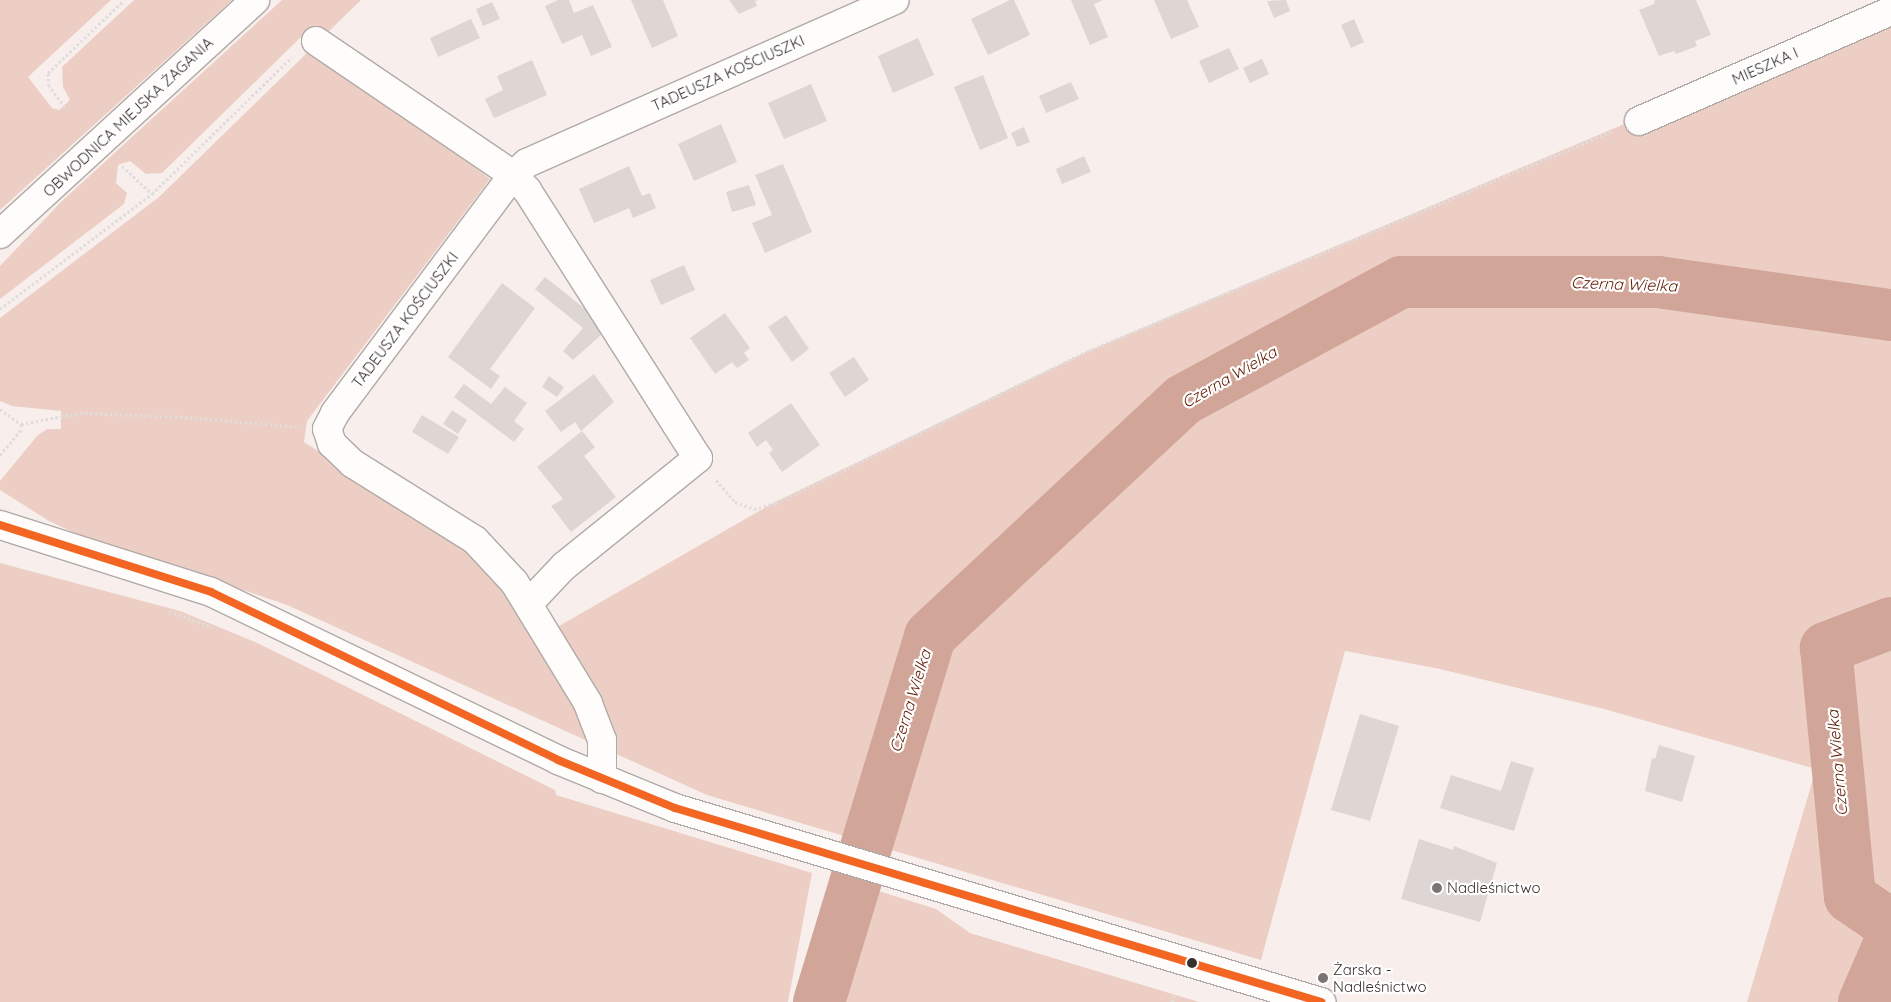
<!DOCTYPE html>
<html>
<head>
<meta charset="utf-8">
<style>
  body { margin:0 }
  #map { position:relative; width:1891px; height:1002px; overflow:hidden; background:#f8efec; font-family:Quicksand,sans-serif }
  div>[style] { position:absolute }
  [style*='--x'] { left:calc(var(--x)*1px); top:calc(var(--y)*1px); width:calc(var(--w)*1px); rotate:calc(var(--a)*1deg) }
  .green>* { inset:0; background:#eccec4 }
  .river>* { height:52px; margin:-26px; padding:0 26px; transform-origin:26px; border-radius:26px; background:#d1a699 }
  .building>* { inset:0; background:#ddd6d3 }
  .path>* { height:3px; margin-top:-1.5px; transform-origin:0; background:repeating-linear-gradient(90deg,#e0dddd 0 2.5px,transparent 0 5px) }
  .roads { filter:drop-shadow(1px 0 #b0aaa7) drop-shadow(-1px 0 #b0aaa7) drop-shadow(0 1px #b0aaa7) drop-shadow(0 -1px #b0aaa7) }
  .street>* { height:28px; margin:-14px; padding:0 14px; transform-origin:14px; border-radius:14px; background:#fefdfc }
  .secondary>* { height:28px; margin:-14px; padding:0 14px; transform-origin:14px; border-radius:14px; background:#fefdfc }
  .primary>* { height:28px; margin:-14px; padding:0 14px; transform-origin:14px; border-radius:14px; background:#fefdfc }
  .bus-1>* { height:8px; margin:-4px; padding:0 4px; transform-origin:4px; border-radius:4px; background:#f26522 }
  .dots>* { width:14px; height:14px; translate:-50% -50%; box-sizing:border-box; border:2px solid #fff; border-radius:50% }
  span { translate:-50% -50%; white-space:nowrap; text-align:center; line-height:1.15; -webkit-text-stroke:4.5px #fff; paint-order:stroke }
  .street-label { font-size:15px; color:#393230 }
  .poi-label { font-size:15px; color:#393230 }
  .left { translate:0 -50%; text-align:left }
  .water-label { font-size:16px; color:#611c04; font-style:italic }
</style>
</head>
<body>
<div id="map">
  <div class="green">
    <i style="clip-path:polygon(0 0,111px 0,28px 77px,52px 108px,59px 110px,70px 100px,63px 87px,62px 67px,134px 0,232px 0,0 210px)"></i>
    <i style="clip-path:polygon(282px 0,361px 0,325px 35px,303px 35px,162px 173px,146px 174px,130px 161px,118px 165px,116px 183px,127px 193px,124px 204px,0 299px,0 266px,62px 201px)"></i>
    <i style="clip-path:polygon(1891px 11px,1891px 1002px,1747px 1002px,1816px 769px,1604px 709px,1440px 669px,1345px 651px,1261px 960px,707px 795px,287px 605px,77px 534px,49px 521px,0 490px,0 481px,37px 436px,47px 429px,61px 429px,61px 411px,12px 406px,0 401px,0 318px,159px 197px,309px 51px,419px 124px,490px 179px,307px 421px,304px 442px,445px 533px,552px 630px,775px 502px,1086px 352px)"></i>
    <i style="clip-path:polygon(0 563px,180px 611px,255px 642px,329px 678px,555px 790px,556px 795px,812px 873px,788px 1002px,0 1002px)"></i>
    <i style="clip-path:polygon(869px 888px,936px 909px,970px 933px,1199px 1002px,840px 1002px)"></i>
  </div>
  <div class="river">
    <i style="--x:1891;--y:623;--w:70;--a:159"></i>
    <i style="--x:1826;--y:648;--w:250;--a:84.5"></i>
    <i style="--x:1850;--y:897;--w:50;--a:34.3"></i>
    <i style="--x:819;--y:1002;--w:382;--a:-73.1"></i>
    <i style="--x:930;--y:636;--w:346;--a:-43"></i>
    <i style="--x:1183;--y:400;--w:248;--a:-28.4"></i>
    <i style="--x:1401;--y:282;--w:257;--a:0"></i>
    <i style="--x:1658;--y:282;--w:235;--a:8.1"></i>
    <i style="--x:1864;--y:1002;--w:68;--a:-66.5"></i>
  </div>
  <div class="building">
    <i style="clip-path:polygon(558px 0,569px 0,574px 13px,593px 5px,612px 47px,591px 56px,582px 35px,562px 44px,545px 6px)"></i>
    <i style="clip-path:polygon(631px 0,663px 0,678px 36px,652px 48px)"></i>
    <i style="clip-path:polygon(729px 0,758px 0,755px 1px,757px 6px,739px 14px)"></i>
    <i style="clip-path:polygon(1010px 0,1014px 0,1030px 35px,988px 55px,971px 19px)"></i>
    <i style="clip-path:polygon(1071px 0,1103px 0,1094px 4px,1108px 37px,1090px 45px)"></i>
    <i style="clip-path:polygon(1154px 0,1187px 0,1199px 27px,1171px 39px)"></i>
    <i style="clip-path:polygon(1286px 0,1290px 11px,1274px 18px,1267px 1px)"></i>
    <i style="clip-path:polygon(1655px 0,1696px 0,1711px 35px,1695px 41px,1697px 46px,1676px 54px,1674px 51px,1659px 56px,1639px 10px,1654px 4px)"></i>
    <i style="clip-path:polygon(492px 2px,500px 19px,483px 26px,476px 9px)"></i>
    <i style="clip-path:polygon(471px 19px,480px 38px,438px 57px,430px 38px)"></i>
    <i style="clip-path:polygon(1354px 19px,1364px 42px,1351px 48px,1341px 25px)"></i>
    <i style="clip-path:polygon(918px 38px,934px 75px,893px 93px,878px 56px)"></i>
    <i style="clip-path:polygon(1229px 48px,1239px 69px,1209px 83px,1199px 61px)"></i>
    <i style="clip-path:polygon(1262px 59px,1269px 74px,1250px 83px,1243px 68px)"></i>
    <i style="clip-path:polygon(532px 60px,547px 95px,494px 118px,485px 99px,503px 90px,497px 76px)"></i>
    <i style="clip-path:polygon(983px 75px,1008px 138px,980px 150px,954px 87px)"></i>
    <i style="clip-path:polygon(1071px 82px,1079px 99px,1046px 113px,1039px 96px)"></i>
    <i style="clip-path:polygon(811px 84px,827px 121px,784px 139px,768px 103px)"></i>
    <i style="clip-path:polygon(721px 124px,737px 162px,694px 181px,678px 144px)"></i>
    <i style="clip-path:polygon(1024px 127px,1030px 142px,1017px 147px,1011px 133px)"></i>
    <i style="clip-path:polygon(1084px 156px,1091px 172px,1062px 184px,1056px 169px)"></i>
    <i style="clip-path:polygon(783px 164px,812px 232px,765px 253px,752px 223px,772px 215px,755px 175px)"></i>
    <i style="clip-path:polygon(629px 166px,642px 196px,650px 193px,656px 208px,633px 218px,629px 208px,594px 223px,579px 189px)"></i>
    <i style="clip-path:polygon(749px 185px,756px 205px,732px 212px,726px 192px)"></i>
    <i style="clip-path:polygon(684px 265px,695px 290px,661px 305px,650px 280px)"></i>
    <i style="clip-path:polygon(545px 277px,589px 312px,601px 335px,573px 360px,563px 351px,583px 328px,535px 289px)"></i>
    <i style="clip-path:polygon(502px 283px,535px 308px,490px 369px,500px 376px,491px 389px,448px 357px)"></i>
    <i style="clip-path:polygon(725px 313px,750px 348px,744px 353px,749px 360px,737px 368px,732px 362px,715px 374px,690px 338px)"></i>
    <i style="clip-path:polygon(786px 315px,809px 349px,792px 362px,768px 327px)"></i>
    <i style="clip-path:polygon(854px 357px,869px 380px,845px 397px,829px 373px)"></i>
    <i style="clip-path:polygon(594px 374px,614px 402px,581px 431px,575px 422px,561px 432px,545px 411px)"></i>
    <i style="clip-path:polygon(549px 376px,564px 387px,557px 397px,542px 387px)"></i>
    <i style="clip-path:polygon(464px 384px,491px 404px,505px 387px,527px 403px,514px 421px,524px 429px,514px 442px,454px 397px)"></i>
    <i style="clip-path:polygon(791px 403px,820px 445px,782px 472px,769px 453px,773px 450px,766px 440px,757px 447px,748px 433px)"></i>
    <i style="clip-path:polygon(452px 410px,467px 420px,458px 434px,443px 424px)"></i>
    <i style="clip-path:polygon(422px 415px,459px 437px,448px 454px,412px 432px)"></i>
    <i style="clip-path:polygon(582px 431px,595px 447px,584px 456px,616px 497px,571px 532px,551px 506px,563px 499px,537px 467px)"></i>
    <i style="clip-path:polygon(1360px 714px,1399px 726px,1370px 821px,1331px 810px)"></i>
    <i style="clip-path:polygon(1659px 745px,1695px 756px,1682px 802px,1645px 791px,1652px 758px,1655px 759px)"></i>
    <i style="clip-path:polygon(1511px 761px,1534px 768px,1514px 831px,1440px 808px,1451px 775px,1501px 791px)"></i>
    <i style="clip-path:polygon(1419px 839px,1453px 850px,1454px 846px,1497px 863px,1480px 922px,1401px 899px)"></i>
  </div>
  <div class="path">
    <i style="--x:65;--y:107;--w:26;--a:-127"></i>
    <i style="--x:49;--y:86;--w:13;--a:-94"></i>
    <i style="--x:48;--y:73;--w:105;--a:-43.8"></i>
    <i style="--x:122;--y:166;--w:41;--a:43"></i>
    <i style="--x:0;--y:309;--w:191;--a:-37.1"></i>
    <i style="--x:152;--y:194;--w:196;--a:-44.4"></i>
    <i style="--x:0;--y:409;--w:26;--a:36"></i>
    <i style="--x:21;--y:424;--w:6;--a:90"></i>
    <i style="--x:21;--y:430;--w:33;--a:130"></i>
    <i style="--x:21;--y:424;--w:60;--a:-10.6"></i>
    <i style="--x:80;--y:413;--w:100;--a:2.3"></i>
    <i style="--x:180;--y:417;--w:121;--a:4.7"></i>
    <i style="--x:716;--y:480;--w:29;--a:49"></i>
    <i style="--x:735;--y:502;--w:20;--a:20"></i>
    <i style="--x:754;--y:509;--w:23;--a:-15"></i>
    <i style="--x:776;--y:503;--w:347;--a:-26"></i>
    <i style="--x:1088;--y:351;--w:569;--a:-22.74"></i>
    <i style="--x:169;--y:611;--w:46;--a:20.4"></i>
    <i style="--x:1172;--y:1002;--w:10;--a:-73"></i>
  </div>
  <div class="roads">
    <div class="street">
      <i style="--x:316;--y:41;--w:238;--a:34.2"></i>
      <i style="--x:513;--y:175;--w:21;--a:47"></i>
      <i style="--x:527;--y:190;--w:318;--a:57.5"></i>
      <i style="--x:698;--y:458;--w:172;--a:141.1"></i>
      <i style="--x:564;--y:566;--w:51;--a:133.4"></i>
      <i style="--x:1639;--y:121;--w:275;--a:-23.6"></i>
      <i style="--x:602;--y:779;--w:39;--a:-90"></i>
      <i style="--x:602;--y:740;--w:40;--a:-111"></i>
      <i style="--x:588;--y:703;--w:142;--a:-121.4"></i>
      <i style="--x:514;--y:582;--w:57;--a:-132.9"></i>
      <i style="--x:475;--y:540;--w:145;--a:-148"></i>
      <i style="--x:352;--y:463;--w:28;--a:-136"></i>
      <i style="--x:332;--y:444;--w:16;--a:-108"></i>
      <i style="--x:327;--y:429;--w:18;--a:-63"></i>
      <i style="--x:335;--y:413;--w:297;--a:-53.2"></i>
      <i style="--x:513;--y:175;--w:18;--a:-41"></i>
      <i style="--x:527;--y:163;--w:402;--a:-23.9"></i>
    </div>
    <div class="secondary">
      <i style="--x:0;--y:525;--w:221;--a:17.6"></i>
      <i style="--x:211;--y:592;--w:386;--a:25.8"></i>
      <i style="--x:558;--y:760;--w:126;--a:22.3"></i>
      <i style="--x:675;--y:808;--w:675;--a:16.72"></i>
    </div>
    <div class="primary">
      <i style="--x:0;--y:234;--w:346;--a:-42.5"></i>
    </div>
  </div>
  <div class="bus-1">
    <i style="--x:0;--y:525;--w:221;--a:17.6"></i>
    <i style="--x:211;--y:592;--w:386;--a:25.8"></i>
    <i style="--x:558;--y:760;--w:126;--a:22.3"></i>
    <i style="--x:675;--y:808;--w:675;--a:16.72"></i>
  </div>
  <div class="dots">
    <i style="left:1437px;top:888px;background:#7c7472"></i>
    <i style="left:1192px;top:963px;background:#393230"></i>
    <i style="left:1323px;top:978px;background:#7c7472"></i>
  </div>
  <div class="street-label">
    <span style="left:1765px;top:66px;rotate:-24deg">MIESZKA I</span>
    <span style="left:728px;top:73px;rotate:-24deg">TADEUSZA KOŚCIUSZKI</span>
    <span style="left:128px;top:117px;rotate:-43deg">OBWODNICA MIEJSKA ŻAGANIA</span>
    <span style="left:405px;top:320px;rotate:-53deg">TADEUSZA KOŚCIUSZKI</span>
  </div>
  <div class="poi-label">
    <span class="left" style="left:1447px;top:888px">Nadleśnictwo</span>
    <span class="left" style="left:1333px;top:978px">Żarska -<br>Nadleśnictwo</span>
  </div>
  <div class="water-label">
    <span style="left:1624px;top:284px;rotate:2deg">Czerna Wielka</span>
    <span style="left:1229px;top:377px;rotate:-30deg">Czerna Wielka</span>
    <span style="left:910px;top:701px;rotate:-73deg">Czerna Wielka</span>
    <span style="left:1837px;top:763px;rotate:-95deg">Czerna Wielka</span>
  </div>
</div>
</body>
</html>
